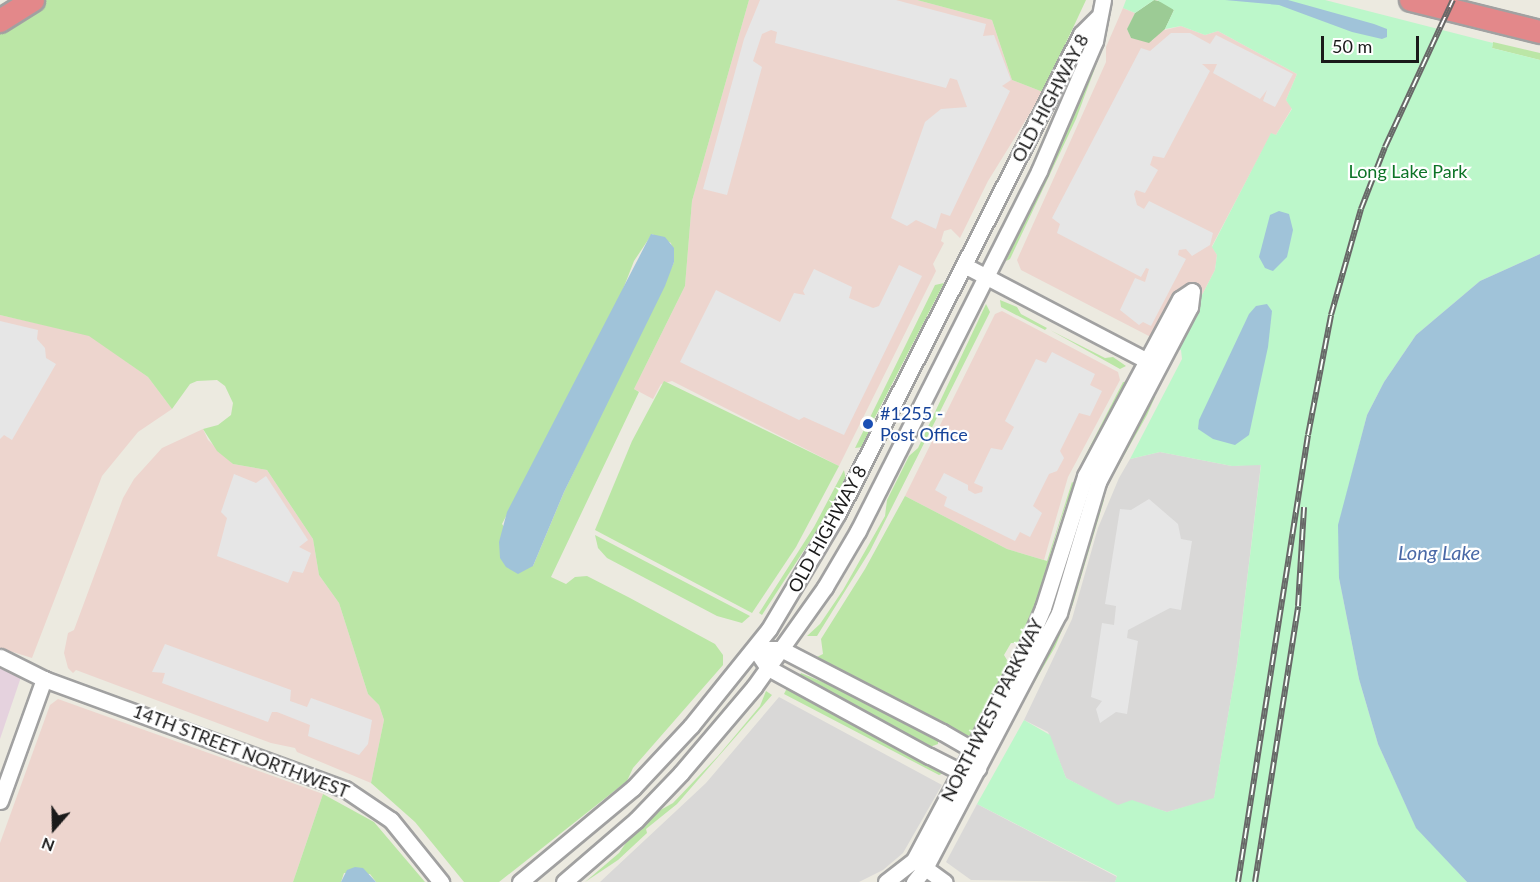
<!DOCTYPE html>
<html>
<head>
<meta charset="utf-8">
<style>
  body { margin:0 }
  #map { position:relative; width:1540px; height:882px; overflow:hidden; background:#eceae0; font-family:Lato,sans-serif }
  div>[style] { position:absolute }
  [style*='--x'] { left:calc(var(--x)*1px); top:calc(var(--y)*1px); width:calc(var(--w)*1px); rotate:calc(var(--a)*1deg) }
  .residential>* { inset:0; background:#d9d8d7 }
  .commercial>* { inset:0; background:#edd5ce }
  .industrial>* { inset:0; background:#e5d2de }
  .grass>* { inset:0; background:#bbe6a6 }
  .forest>* { inset:0; background:#9ccb95 }
  .park>* { inset:0; background:#bcf7ca }
  .parking>* { inset:0; background:#e6e6e6 }
  .water>* { inset:0; background:#a0c3d9 }
  .roads { filter:drop-shadow(2px 0 #a1a1a1) drop-shadow(-2px 0 #a1a1a1) drop-shadow(0 2px #a1a1a1) drop-shadow(0 -2px #a1a1a1) }
  .minor>* { height:15px; margin:-7.5px; padding:0 7.5px; transform-origin:7.5px; border-radius:7.5px; background:#fff }
  .highway>* { height:22px; margin:-11px; padding:0 11px; transform-origin:11px; border-radius:11px; background:#e3888a }
  .rail>* { height:6px; margin-top:-3px; transform-origin:0; background:repeating-linear-gradient(90deg,#fff 0 11px,#686868 0 22px); box-sizing:border-box; border-block:2px solid #686868 }
  .dots>* { width:16px; height:16px; translate:-50% -50%; box-sizing:border-box; border:3px solid #fff; border-radius:50% }
  span { translate:-50% -50%; white-space:nowrap; text-align:center; line-height:1.15; -webkit-text-stroke:4.5px #fff; paint-order:stroke }
  .street-label { font-size:18px; color:#1a1a1a }
  .park-label { font-size:18px; color:#0d7427 }
  .transit-label { font-size:18px; color:#164399 }
  .left { translate:0 -50%; text-align:left }
  .water-label { font-size:20px; color:#4a69a7; font-style:italic }
  .north { position:absolute; left:24px; top:798px; width:60px; height:60px; -webkit-text-stroke:4px #fff; paint-order:stroke; rotate:200deg; font-size:16px; font-weight:700; line-height:24px; text-align:center; color:#1a1a1a }
  .north::after { content:''; display:block; margin:auto; width:21px; height:27px; background:#1a1a1a; clip-path:polygon(50% 0,100% 100%,50% 72%,0 100%) }
  .scale { position:absolute; left:1321px; top:36px; width:98px; height:27px; box-sizing:border-box; border:3px solid #1a1a1a; border-top:0; padding-left:8px; font-size:18px; line-height:21px; white-space:nowrap; color:#1a1a1a; -webkit-text-stroke:4px #fff; paint-order:stroke }
</style>
</head>
<body>
<div id="map">
  <div class="residential">
    <i style="clip-path:polygon(1160px 452px,1232px 466px,1261px 464px,1237px 663px,1214px 799px,1167px 812px,1132px 801px,1118px 806px,1066px 778px,1048px 732px,1024px 720px,1072px 619px,1098px 528px,1119px 478px,1130px 459px)"></i>
    <i style="clip-path:polygon(779px 697px,942px 785px,903px 853px,883px 870px,859px 882px,600px 882px,706px 783px)"></i>
    <i style="clip-path:polygon(977px 804px,1117px 877px,1115px 882px,971px 880px,946px 862px)"></i>
  </div>
  <div class="commercial">
    <i style="clip-path:polygon(749px 0,917px 0,992px 20px,1012px 80px,1043px 92px,988px 181px,960px 238px,951px 229px,944px 231px,941px 241px,944px 243px,933px 264px,936px 271px,839px 466px,672px 381px,661px 384px,653px 399px,634px 389px,685px 286px,692px 201px)"></i>
    <i style="clip-path:polygon(1123px 8px,1135px 13px,1127px 29px,1131px 38px,1152px 41px,1161px 31px,1181px 26px,1205px 35px,1218px 31px,1297px 74px,1286px 100px,1292px 108px,1276px 135px,1271px 134px,1212px 246px,1217px 255px,1215px 270px,1174px 349px,1021px 270px,1017px 260px,1106px 62px,1106px 47px)"></i>
    <i style="clip-path:polygon(1002px 311px,1118px 372px,1120px 380px,1068px 477px,1044px 560px,1007px 549px,905px 496px,995px 314px)"></i>
    <i style="clip-path:polygon(0 315px,89px 335px,148px 377px,172px 409px,138px 432px,102px 476px,32px 658px,0 648px)"></i>
    <i style="clip-path:polygon(203px 429px,208px 440px,233px 464px,267px 470px,313px 539px,319px 575px,339px 603px,368px 694px,379px 705px,384px 720px,371px 783px,297px 752px,295px 748px,271px 743px,76px 670px,73px 673px,68px 668px,64px 653px,68px 633px,74px 630px,123px 498px,134px 479px,162px 448px)"></i>
    <i style="clip-path:polygon(58px 699px,323px 794px,293px 882px,0 882px,0 843px,50px 705px)"></i>
  </div>
  <div class="industrial">
    <i style="clip-path:polygon(0 666px,21px 677px,0 739px)"></i>
  </div>
  <div class="grass">
    <i style="clip-path:polygon(evenodd,46px 0,749px 0,692px 201px,685px 286px,634px 389px,639px 392px,551px 577px,566px 584px,575px 577px,587px 576px,630px 598px,715px 644px,723px 655px,723px 665px,633px 768px,627px 781px,499px 882px,464px 882px,415px 822px,371px 783px,384px 720px,379px 705px,368px 694px,339px 603px,319px 575px,313px 539px,267px 470px,233px 464px,217px 451px,203px 429px,218px 425px,231px 415px,233px 403px,225px 386px,217px 380px,197px 381px,190px 384px,172px 409px,148px 377px,89px 336px,0 315px,0 29px,46px 0,652px 234px,671px 243px,674px 262px,564px 492px,533px 566px,502px 524px,620px 297px,634px 261px,652px 234px)"></i>
    <i style="clip-path:polygon(917px 0,1086px 0,1043px 92px,1012px 80px,992px 20px)"></i>
    <i style="clip-path:polygon(1493px 42px,1540px 53px,1540px 60px,1492px 48px)"></i>
    <i style="clip-path:polygon(1101px 52px,1076px 119px,1010px 259px,1006px 261px)"></i>
    <i style="clip-path:polygon(944px 283px,874px 419px,872px 432px,863px 447px,855px 448px,935px 285px)"></i>
    <i style="clip-path:polygon(1000px 300px,1017px 307px,1021px 314px,1047px 328px,1045px 330px,1001px 307px)"></i>
    <i style="clip-path:polygon(986px 304px,990px 312px,870px 551px,817px 636px,807px 636px,820px 624px,843px 590px,885px 516px,887px 500px,909px 456px,918px 448px)"></i>
    <i style="clip-path:polygon(1050px 330px,1105px 358px,1113px 357px,1126px 366px,1120px 369px)"></i>
    <i style="clip-path:polygon(664px 381px,839px 466px,796px 547px,752px 613px,595px 530px,632px 441px)"></i>
    <i style="clip-path:polygon(1130px 381px,1086px 463px,1081px 464px,1123px 382px)"></i>
    <i style="clip-path:polygon(1152px 392px,1155px 397px,1147px 415px,1112px 477px,1112px 466px,1118px 464px)"></i>
    <i style="clip-path:polygon(844px 470px,847px 484px,762px 615px,759px 613px,814px 527px)"></i>
    <i style="clip-path:polygon(1072px 482px,1076px 485px,1072px 498px,1067px 502px,1058px 528px,1028px 631px,1022px 643px,1011px 643px,1004px 655px,1010px 665px,974px 734px,963px 737px,815px 658px,823px 654px,821px 639px,865px 569px,905px 496px,1007px 549px,1047px 561px)"></i>
    <i style="clip-path:polygon(1101px 497px,1104px 500px,1073px 604px,1055px 647px,1024px 700px,1026px 686px,1032px 684px,1065px 616px)"></i>
    <i style="clip-path:polygon(595px 535px,750px 616px,742px 623px,717px 616px,607px 558px,598px 548px)"></i>
    <i style="clip-path:polygon(801px 673px,873px 703px,938px 738px,938px 744px,927px 748px,798px 678px)"></i>
    <i style="clip-path:polygon(788px 686px,811px 702px,944px 768px,944px 773px,939px 775px,784px 694px)"></i>
    <i style="clip-path:polygon(766px 691px,772px 695px,677px 804px,646px 829px,647px 833px,618px 860px,585px 882px,619px 853px,628px 840px,657px 812px,673px 803px,718px 756px,760px 706px)"></i>
    <i style="clip-path:polygon(323px 794px,374px 822px,425px 882px,376px 882px,370px 874px,344px 873px,341px 882px,293px 882px)"></i>
  </div>
  <div class="forest">
    <i style="clip-path:polygon(1154px 0,1167px 3px,1174px 10px,1165px 29px,1149px 43px,1131px 38px,1127px 29px,1135px 13px)"></i>
  </div>
  <div class="park">
    <i style="clip-path:polygon(1126px 0,1154px 0,1135px 13px,1123px 8px)"></i>
    <i style="clip-path:polygon(1157px 0,1325px 0,1493px 43px,1492px 48px,1540px 60px,1540px 254px,1480px 281px,1416px 335px,1384px 382px,1367px 415px,1339px 525px,1339px 578px,1359px 679px,1378px 744px,1416px 827px,1467px 882px,1115px 882px,1117px 876px,977px 804px,1024px 720px,1050px 735px,1066px 778px,1118px 805px,1132px 800px,1167px 812px,1214px 798px,1237px 663px,1261px 465px,1232px 466px,1160px 452px,1130px 459px,1182px 359px,1181px 350px,1174px 349px,1215px 270px,1217px 255px,1212px 247px,1271px 133px,1276px 135px,1292px 109px,1286px 100px,1297px 74px,1218px 31px,1205px 35px,1181px 26px,1165px 29px,1174px 10px)"></i>
  </div>
  <div class="parking">
    <i style="clip-path:polygon(760px 0,896px 0,986px 24px,983px 36px,994px 35px,1011px 80px,1002px 86px,1010px 91px,950px 216px,941px 213px,936px 229px,916px 220px,907px 226px,891px 218px,925px 122px,941px 109px,967px 107px,957px 80px,950px 78px,946px 88px,775px 43px,777px 32px,771px 30px,762px 34px,753px 61px,762px 67px,727px 195px,703px 189px,744px 39px)"></i>
    <i style="clip-path:polygon(1171px 33px,1190px 33px,1210px 44px,1216px 35px,1293px 74px,1275px 107px,1263px 101px,1267px 90px,1260px 99px,1213px 73px,1217px 64px,1202px 64px,1210px 71px,1164px 158px,1153px 156px,1150px 165px,1158px 170px,1145px 193px,1136px 190px,1134px 194px,1137px 205px,1144px 209px,1149px 201px,1213px 233px,1210px 245px,1192px 256px,1186px 249px,1179px 250px,1178px 255px,1186px 259px,1151px 326px,1143px 322px,1139px 325px,1120px 310px,1135px 278px,1145px 282px,1149px 269px,1146px 268px,1141px 277px,1057px 233px,1060px 224px,1052px 218px,1141px 48px,1150px 51px)"></i>
    <i style="clip-path:polygon(899px 265px,922px 276px,844px 435px,804px 417px,799px 420px,680px 362px,716px 290px,780px 322px,794px 293px,805px 295px,803px 291px,814px 269px,852px 287px,849px 298px,873px 308px,879px 306px)"></i>
    <i style="clip-path:polygon(0 321px,38px 330px,37px 339px,45px 348px,46px 358px,56px 364px,12px 440px,4px 435px,0 439px)"></i>
    <i style="clip-path:polygon(1052px 352px,1095px 374px,1090px 385px,1102px 391px,1090px 416px,1079px 413px,1060px 451px,1064px 458px,1057px 471px,1049px 474px,1033px 506px,1042px 513px,1030px 537px,1020px 532px,1015px 541px,944px 506px,947px 497px,935px 490px,944px 473px,968px 485px,968px 490px,975px 494px,982px 492px,983px 487px,974px 483px,991px 448px,1002px 450px,1014px 427px,1005px 421px,1036px 359px,1046px 363px)"></i>
    <i style="clip-path:polygon(234px 474px,256px 483px,266px 476px,308px 540px,299px 547px,311px 553px,303px 573px,293px 571px,288px 583px,217px 556px,227px 518px,221px 512px)"></i>
    <i style="clip-path:polygon(1149px 499px,1178px 524px,1181px 539px,1192px 541px,1181px 610px,1170px 608px,1128px 630px,1127px 638px,1138px 641px,1127px 714px,1116px 712px,1100px 723px,1096px 709px,1102px 701px,1091px 697px,1102px 623px,1114px 625px,1116px 606px,1105px 604px,1120px 509px,1131px 510px)"></i>
    <i style="clip-path:polygon(165px 644px,291px 690px,290px 701px,307px 707px,311px 698px,372px 720px,368px 744px,359px 755px,308px 736px,310px 725px,277px 712px,272px 712px,268px 722px,162px 683px,165px 673px,152px 672px)"></i>
  </div>
  <div class="water">
    <i style="clip-path:polygon(1225px 0,1288px 0,1374px 24px,1387px 29px,1387px 37px,1382px 39px,1352px 32px,1279px 5px)"></i>
    <i style="clip-path:polygon(1279px 211px,1289px 214px,1293px 230px,1287px 257px,1273px 271px,1265px 268px,1259px 257px,1270px 215px)"></i>
    <i style="clip-path:polygon(651px 234px,665px 237px,674px 248px,674px 262px,665px 286px,564px 492px,533px 566px,518px 574px,506px 567px,500px 558px,499px 542px,507px 512px)"></i>
    <i style="clip-path:polygon(1540px 254px,1540px 882px,1467px 882px,1416px 828px,1378px 744px,1359px 679px,1339px 578px,1338px 525px,1367px 415px,1384px 382px,1416px 335px,1480px 281px)"></i>
    <i style="clip-path:polygon(1267px 304px,1272px 311px,1268px 347px,1249px 435px,1235px 445px,1213px 439px,1198px 429px,1199px 420px,1249px 314px,1256px 306px)"></i>
    <i style="clip-path:polygon(355px 867px,363px 868px,376px 882px,341px 882px,347px 870px)"></i>
  </div>
  <div class="roads">
    <div class="minor">
      <i style="--x:964;--y:265;--w:216;--a:27.6"></i>
      <i style="--x:755;--y:649;--w:26;--a:0"></i>
      <i style="--x:781;--y:649;--w:181;--a:27.3"></i>
      <i style="--x:942;--y:732;--w:36;--a:30"></i>
      <i style="--x:973;--y:750;--w:19;--a:74"></i>
      <i style="--x:978;--y:768;--w:17;--a:167"></i>
      <i style="--x:961;--y:772;--w:36;--a:-153"></i>
      <i style="--x:929;--y:756;--w:183;--a:-151.3"></i>
      <i style="--x:768;--y:668;--w:23;--a:-124"></i>
      <i style="--x:0;--y:657;--w:49;--a:26.6"></i>
      <i style="--x:44;--y:679;--w:320;--a:20.1"></i>
      <i style="--x:345;--y:789;--w:55;--a:34"></i>
      <i style="--x:391;--y:820;--w:80;--a:51.1"></i>
      <i style="--x:0;--y:801;--w:130;--a:-70.2"></i>
      <i style="--x:917;--y:862;--w:34;--a:36"></i>
      <i style="--x:520;--y:882;--w:147;--a:-39.8"></i>
      <i style="--x:633;--y:788;--w:85;--a:-46.9"></i>
      <i style="--x:691;--y:726;--w:124;--a:-51.2"></i>
      <i style="--x:769;--y:629;--w:135;--a:-59.3"></i>
      <i style="--x:838;--y:513;--w:537;--a:-63.1"></i>
      <i style="--x:1081;--y:34;--w:23;--a:-45"></i>
      <i style="--x:564;--y:882;--w:95;--a:-40.7"></i>
      <i style="--x:636;--y:820;--w:65;--a:-46.2"></i>
      <i style="--x:681;--y:773;--w:113;--a:-49.7"></i>
      <i style="--x:754;--y:687;--w:123;--a:-54.6"></i>
      <i style="--x:825;--y:587;--w:65;--a:-59.5"></i>
      <i style="--x:858;--y:531;--w:403;--a:-63.3"></i>
      <i style="--x:1039;--y:171;--w:142;--a:-66.7"></i>
      <i style="--x:1095;--y:41;--w:42;--a:-79"></i>
      <i style="--x:886;--y:882;--w:36;--a:-38"></i>
      <i style="--x:914;--y:860;--w:234;--a:-62"></i>
      <i style="--x:1024;--y:653;--w:49;--a:-67.1"></i>
      <i style="--x:1043;--y:608;--w:139;--a:-72.3"></i>
      <i style="--x:1085;--y:476;--w:201;--a:-61.8"></i>
      <i style="--x:1180;--y:299;--w:14;--a:-34"></i>
      <i style="--x:914;--y:882;--w:18;--a:-52"></i>
      <i style="--x:925;--y:868;--w:288;--a:-62.3"></i>
      <i style="--x:1059;--y:613;--w:137;--a:-73.4"></i>
      <i style="--x:1098;--y:482;--w:198;--a:-62.3"></i>
      <i style="--x:1190;--y:307;--w:16;--a:-83"></i>
    </div>
    <div class="highway">
      <i style="--x:1411;--y:0;--w:133;--a:13.9"></i>
      <i style="--x:0;--y:21;--w:39;--a:-32"></i>
    </div>
  </div>
  <div class="rail">
    <i style="--x:1238;--y:882;--w:452;--a:-81.1"></i>
    <i style="--x:1308;--y:435;--w:122;--a:-79.1"></i>
    <i style="--x:1331;--y:315;--w:110;--a:-74.2"></i>
    <i style="--x:1361;--y:209;--w:66;--a:-68.8"></i>
    <i style="--x:1385;--y:147;--w:162;--a:-65.2"></i>
    <i style="--x:1255;--y:882;--w:279;--a:-81.1"></i>
    <i style="--x:1298;--y:606;--w:99;--a:-86.5"></i>
  </div>
  <div class="dots">
    <i style="left:868px;top:424px;background:#1a4fb4"></i>
  </div>
  <div class="street-label">
    <span style="left:1050px;top:98px;rotate:-62deg">OLD HIGHWAY 8</span>
    <span style="left:827px;top:529px;rotate:-61deg">OLD HIGHWAY 8</span>
    <span style="left:992px;top:710px;rotate:-63deg">NORTHWEST PARKWAY</span>
    <span style="left:241px;top:751px;rotate:21deg">14TH STREET NORTHWEST</span>
  </div>
  <div class="park-label">
    <span style="left:1408px;top:171px">Long Lake Park</span>
  </div>
  <div class="transit-label">
    <span class="left" style="left:880px;top:424px">#1255 -<br>Post Office</span>
  </div>
  <div class="water-label">
    <span style="left:1439px;top:552px">Long Lake</span>
  </div>
  <div class="north">N</div>
  <div class="scale">50 m</div>
</div>
</body>
</html>
